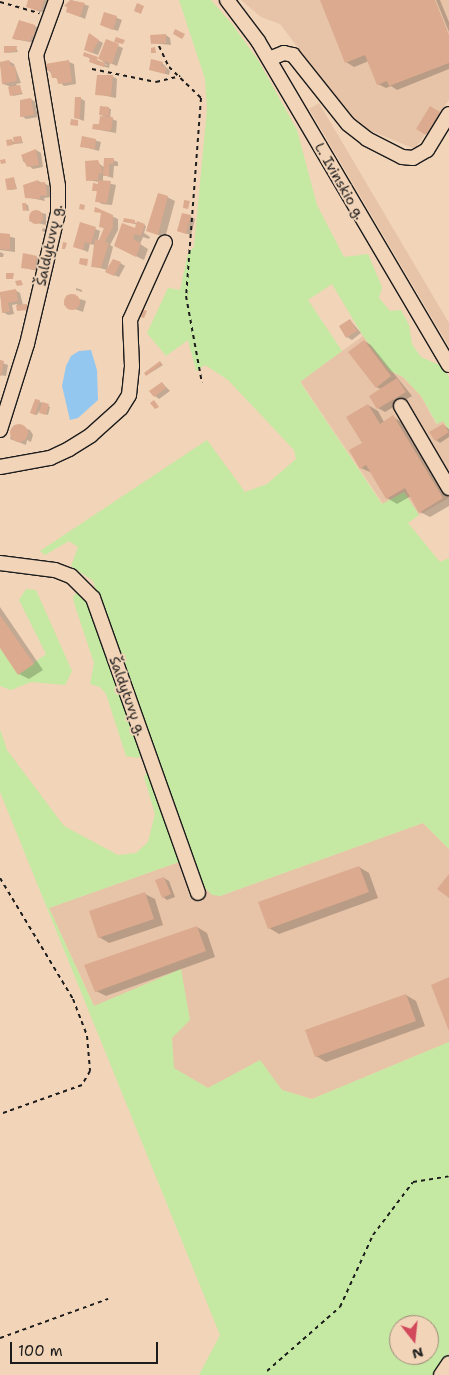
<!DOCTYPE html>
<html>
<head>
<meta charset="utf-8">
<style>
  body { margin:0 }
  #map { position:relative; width:449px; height:1375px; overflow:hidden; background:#f2d4b8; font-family:"Shantell Sans",sans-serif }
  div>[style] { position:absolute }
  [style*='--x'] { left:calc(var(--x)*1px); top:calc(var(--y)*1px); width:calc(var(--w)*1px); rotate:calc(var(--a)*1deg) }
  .built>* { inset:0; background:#e7c4a8 }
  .green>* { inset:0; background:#c5e9a2 }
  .water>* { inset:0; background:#93c7f0 }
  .shadow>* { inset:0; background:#0003 }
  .building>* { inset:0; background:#dcaa8e }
  .round { border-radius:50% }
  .path>* { height:2px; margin-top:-1px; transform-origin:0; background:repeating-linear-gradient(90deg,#1c1c1c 0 4px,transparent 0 8px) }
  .roads { filter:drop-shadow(1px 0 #1c1c1c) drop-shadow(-1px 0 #1c1c1c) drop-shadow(0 1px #1c1c1c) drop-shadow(0 -1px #1c1c1c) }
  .minor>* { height:14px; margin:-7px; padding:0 7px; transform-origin:7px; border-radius:7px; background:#f2d4b8 }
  span { translate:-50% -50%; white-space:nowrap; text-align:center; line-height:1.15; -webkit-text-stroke:4px #f2d4b8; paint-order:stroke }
  .street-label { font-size:14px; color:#1c1c1c }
  .north { position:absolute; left:389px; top:1315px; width:50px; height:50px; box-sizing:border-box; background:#f2d4b8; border:1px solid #9c8a7a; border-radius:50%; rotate:164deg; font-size:14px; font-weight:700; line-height:20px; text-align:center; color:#1c1c1c }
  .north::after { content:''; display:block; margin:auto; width:18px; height:22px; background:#d1495b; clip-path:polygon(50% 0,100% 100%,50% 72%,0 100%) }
  .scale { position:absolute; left:10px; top:1342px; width:148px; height:22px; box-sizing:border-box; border:2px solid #1c1c1c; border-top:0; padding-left:6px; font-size:15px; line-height:18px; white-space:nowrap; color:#1c1c1c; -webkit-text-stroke:4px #f2d4b8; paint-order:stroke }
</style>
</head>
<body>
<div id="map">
  <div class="built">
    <i style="clip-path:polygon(241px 0,449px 0,449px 100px,415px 149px,357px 125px,280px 24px,261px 17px)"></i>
    <i style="clip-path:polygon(319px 103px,449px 323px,449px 347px,309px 109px)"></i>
    <i style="clip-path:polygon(363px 336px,390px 371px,403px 377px,421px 396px,436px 424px,443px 420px,449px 430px,449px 498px,419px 515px,404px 493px,383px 504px,300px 381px)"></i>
    <i style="clip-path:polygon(423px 823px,449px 849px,449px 1042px,312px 1099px,282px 1090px,259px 1061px,208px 1088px,173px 1068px,172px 1038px,94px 1006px,49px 908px,193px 857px,205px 888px,220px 896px)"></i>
  </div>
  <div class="green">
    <i style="clip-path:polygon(179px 0,211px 0,232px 24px,258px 60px,297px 130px,317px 205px,344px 257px,368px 254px,382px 287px,379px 298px,390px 311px,401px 310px,409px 325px,412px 344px,421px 357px,444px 367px,449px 378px,449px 430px,443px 421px,437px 424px,421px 396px,403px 377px,390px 371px,363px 336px,332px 284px,308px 300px,342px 351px,300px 382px,382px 504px,404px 492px,419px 515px,408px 523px,440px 562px,449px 558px,449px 849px,423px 823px,220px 896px,212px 895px,205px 888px,93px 581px,71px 566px,78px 547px,69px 541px,45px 555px,40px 551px,207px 440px,245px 492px,267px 484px,296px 459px,294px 450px,228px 380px,205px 365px,196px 371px,188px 340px,166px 356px,147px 333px,168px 288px,180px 290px,188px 253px,194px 247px,207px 109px,205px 79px)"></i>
    <i style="clip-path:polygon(26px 589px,36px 590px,72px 671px,65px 685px,31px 682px,11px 690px,0 686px,0 648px,18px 674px,46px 654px,19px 600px)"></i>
    <i style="clip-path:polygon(77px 592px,86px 597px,144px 753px,138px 758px,126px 756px,106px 694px,100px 687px,90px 684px,94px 663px,74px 603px,73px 597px)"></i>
    <i style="clip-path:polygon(evenodd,0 729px,7px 750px,64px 826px,118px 855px,136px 853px,148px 842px,155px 814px,144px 777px,149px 770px,182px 861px,49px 908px,94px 1006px,181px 969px,190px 1020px,172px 1038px,174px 1068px,208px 1088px,260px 1060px,282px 1090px,312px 1099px,449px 1042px,449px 1353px,435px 1375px,199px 1375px,220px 1335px,0 792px,0 729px,399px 1325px,429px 1325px,429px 1355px,399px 1355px,399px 1325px)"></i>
  </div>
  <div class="water">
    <i style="clip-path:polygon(91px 350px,97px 370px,98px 400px,78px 418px,70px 420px,62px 386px,66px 366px,71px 356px,79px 351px)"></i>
  </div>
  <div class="shadow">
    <i style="clip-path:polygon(30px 0,50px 0,45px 12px,40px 12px,27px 6px)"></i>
    <i style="clip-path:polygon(71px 0,89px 6px,85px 19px,67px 11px)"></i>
    <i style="clip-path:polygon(321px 0,434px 0,449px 39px,449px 69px,397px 90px,391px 86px,386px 88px,378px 84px,369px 61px,354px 67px,346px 62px)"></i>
    <i style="clip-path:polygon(436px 0,440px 0,449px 22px,449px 32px)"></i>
    <i style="clip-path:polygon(105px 13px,122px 20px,118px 31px,106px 27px)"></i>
    <i style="clip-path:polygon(35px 26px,40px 29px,35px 43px,14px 39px)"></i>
    <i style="clip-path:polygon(89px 35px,103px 43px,98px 55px,90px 52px)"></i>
    <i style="clip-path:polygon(166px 35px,170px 38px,171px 45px,152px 43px)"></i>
    <i style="clip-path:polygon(106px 41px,123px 48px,117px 66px,110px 63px,109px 68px,95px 64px,85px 54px,108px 66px,100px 59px)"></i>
    <i style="clip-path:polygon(16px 48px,18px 52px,5px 53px)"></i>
    <i style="clip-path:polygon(9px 61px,14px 64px,21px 83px,16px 84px,23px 94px,13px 96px,9px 86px,3px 84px,0 63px)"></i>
    <i style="clip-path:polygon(69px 62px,74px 64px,76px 84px,64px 86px,48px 70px)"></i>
    <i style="clip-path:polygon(162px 63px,170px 71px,169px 75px,150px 69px)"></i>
    <i style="clip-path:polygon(112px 76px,117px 79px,116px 98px,97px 94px)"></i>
    <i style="clip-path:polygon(80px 98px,85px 101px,84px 121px,76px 118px)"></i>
    <i style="clip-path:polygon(31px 99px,35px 102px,38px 117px,26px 119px,22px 116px)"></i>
    <i style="clip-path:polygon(101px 107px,111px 109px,110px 118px,117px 121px,116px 133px,94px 129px,107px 118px,100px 114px)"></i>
    <i style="clip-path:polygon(431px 108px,444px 116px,431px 137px,418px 128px)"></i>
    <i style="clip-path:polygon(21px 137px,23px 143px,8px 145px,12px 141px,15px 142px)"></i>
    <i style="clip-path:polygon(83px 137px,101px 142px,99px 151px,81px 146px)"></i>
    <i style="clip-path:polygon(36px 150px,41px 153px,43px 167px,33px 169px,23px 161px,22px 156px)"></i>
    <i style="clip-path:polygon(113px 160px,118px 162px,118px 166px,114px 166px,113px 178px,103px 175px,103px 182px,116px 185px,112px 205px,102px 204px,97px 201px,98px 192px,94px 190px,99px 182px,88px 180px,97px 162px,105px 168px)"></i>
    <i style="clip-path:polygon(14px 179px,17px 189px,10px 190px,8px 189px)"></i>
    <i style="clip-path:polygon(38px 181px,50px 186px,51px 197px,44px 198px,45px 201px,26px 197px)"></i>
    <i style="clip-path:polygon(167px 197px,175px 201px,165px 238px,148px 230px)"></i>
    <i style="clip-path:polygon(23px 204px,28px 205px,29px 211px,24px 210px)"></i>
    <i style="clip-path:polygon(96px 209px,118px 219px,118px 230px,110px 245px,113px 247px,107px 270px,93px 266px,94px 245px,90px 244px,88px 252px,74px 246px,81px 223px,100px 231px,98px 240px,100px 242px,105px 229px,100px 226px,103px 213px)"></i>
    <i style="clip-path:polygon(33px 211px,46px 214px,46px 225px,29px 221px)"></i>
    <i style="clip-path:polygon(190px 216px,195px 219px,191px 235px,178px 231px)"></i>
    <i style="clip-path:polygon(124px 219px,146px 226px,144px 233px,150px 237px,149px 239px,143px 237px,140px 244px,148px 249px,144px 260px,123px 250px,123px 225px,140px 232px,137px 225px)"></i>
    <i style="clip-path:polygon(43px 228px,48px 230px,47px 233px,42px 231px)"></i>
    <i style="clip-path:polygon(0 234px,15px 238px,15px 252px,0 250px)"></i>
    <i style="clip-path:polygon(0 252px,4px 254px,3px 257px,0 257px)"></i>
    <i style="clip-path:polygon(24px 255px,42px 259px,40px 272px,23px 267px)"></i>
    <i style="clip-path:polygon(120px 263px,125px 266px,119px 277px,111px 274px)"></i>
    <i style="clip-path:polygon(76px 288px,82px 290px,82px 292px,76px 290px)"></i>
    <i style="clip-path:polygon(15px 290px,20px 293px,23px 305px,28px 309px,18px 310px,17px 304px,12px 305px,14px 314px,8px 315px,3px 312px,0 293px)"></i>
    <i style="clip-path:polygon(67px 295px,86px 301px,83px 312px,64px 305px)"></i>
    <i style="clip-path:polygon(350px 320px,361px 333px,352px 340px,347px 337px)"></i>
    <i style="clip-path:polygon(364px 341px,371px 345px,412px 396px,385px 412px,378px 408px,381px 389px,376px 387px)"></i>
    <i style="clip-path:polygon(0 362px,8px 365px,6px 376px,0 375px)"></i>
    <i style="clip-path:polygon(160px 362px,163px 365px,147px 375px)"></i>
    <i style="clip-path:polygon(162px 383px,170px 391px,159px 399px,155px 396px)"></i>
    <i style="clip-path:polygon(36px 400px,50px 407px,48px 415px,39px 411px,37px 415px,33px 414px)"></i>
    <i style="clip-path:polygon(368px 405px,378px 411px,384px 422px,393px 417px,403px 423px,449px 498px,449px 506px,430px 517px,420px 512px,411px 496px,397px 504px,387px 498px,372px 473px,361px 468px)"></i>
    <i style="clip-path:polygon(14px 425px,30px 430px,33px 435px,31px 442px,27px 440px,26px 445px,10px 439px)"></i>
    <i style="clip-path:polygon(443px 425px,449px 429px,449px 437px,440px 443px,436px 440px)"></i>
    <i style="clip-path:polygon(0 607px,43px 670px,29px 679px,19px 674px,0 646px)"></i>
    <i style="clip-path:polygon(359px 867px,369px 873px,378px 898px,279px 934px,269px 928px)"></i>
    <i style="clip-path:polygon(164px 878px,169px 881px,175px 897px,167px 900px,163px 897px)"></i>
    <i style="clip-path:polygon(145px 894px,155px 899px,163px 925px,109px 943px,99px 937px)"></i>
    <i style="clip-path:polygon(197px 927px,207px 933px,215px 957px,106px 996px,96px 991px)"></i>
    <i style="clip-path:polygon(406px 995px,416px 1001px,425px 1026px,326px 1062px,316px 1056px)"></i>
  </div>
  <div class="building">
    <i style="clip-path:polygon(28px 0,44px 0,41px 10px,35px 10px,26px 7px)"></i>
    <i style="clip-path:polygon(70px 0,85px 3px,80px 17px,66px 12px,67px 7px,64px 6px)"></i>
    <i style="clip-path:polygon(320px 0,435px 0,449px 35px,449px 63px,389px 86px,387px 81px,377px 85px,365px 55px,345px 63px)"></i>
    <i style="clip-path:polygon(137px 3px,144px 6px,141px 14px,134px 11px)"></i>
    <i style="clip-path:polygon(104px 12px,117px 16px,113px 30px,100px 25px)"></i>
    <i style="clip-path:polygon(19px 20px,35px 25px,34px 37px,32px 36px,30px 41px,12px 39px)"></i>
    <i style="clip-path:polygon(175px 29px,185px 34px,182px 39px,173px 34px)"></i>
    <i style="clip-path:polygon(89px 33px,99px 40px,92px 53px,84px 50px)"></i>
    <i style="clip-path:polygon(166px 34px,166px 43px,151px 44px,150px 35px)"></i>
    <i style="clip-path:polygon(116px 37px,125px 40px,123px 44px,114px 42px)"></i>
    <i style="clip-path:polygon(106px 39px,119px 44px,112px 64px,98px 59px)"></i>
    <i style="clip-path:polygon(4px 46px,17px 46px,16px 51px,4px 53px)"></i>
    <i style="clip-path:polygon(155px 47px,156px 53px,151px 53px,151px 48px)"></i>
    <i style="clip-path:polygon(84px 52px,98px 57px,97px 60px,105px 63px,104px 67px,89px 62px,90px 58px,83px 56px)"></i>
    <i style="clip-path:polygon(151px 59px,163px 62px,161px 66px,166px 67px,165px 74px,149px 70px)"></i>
    <i style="clip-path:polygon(9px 60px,11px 66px,15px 66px,17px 81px,2px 84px,0 62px)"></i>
    <i style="clip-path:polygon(69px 60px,72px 82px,58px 84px,57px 78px,52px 78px,50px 70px,46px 71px,45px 64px)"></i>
    <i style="clip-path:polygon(97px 75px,113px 75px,111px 96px,95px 95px)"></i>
    <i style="clip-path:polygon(20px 85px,22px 93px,10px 96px,8px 87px)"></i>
    <i style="clip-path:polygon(75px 97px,81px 97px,80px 119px,74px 118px)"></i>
    <i style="clip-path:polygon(31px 98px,34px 115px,20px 117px,20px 100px)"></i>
    <i style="clip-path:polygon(100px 106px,109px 107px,109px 116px,99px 115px)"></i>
    <i style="clip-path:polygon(430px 106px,440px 112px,426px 135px,416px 129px)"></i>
    <i style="clip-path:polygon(100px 116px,113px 117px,111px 131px,92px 129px,93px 124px,99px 124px)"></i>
    <i style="clip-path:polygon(71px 119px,78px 120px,78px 126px,70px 125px)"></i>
    <i style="clip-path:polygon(21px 136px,22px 142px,14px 144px,13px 137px)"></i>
    <i style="clip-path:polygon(82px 136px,96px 139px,95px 149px,80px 147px)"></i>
    <i style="clip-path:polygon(12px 139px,13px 145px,7px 146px,6px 140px)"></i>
    <i style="clip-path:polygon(36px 149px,39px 165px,27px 167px,21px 155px)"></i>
    <i style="clip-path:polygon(104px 158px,114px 158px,113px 164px,109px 164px,109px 176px,103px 176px)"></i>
    <i style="clip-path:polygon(5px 159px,6px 163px,1px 164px,0 160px)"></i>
    <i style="clip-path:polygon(98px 160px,103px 173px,99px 173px,98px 180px,86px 181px,85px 161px)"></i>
    <i style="clip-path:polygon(14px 177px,16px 189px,7px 190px,5px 179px)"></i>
    <i style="clip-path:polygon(38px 180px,39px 183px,45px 182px,47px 195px,40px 196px,40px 199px,25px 198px,23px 185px)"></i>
    <i style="clip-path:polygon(98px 180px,111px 181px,107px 203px,95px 202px,97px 191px,92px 191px,93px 183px,98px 184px)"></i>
    <i style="clip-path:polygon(158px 193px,168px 196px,158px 235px,146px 231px)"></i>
    <i style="clip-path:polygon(184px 200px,190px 201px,188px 209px,183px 208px)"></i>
    <i style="clip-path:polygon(22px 203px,26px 203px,27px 210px,23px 211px)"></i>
    <i style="clip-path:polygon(80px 204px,85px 205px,84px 210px,79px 209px)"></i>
    <i style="clip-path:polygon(95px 207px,113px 215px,113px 227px,105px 242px,109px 243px,101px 268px,91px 267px,95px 239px,99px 240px,104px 228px,99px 227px,101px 213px,94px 212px)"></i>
    <i class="round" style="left:29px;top:210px;width:14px;height:14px"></i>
    <i style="clip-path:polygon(182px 213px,191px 215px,186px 234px,177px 231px)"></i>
    <i style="clip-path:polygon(124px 218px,135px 220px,135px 224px,123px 222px)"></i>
    <i style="clip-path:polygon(137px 221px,145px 224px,141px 236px,135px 234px,133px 239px,141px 243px,136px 257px,114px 246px,122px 223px,135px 228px)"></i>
    <i style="clip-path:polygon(80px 222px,96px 227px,91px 244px,85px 242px,83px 250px,73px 247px)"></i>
    <i style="clip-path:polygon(0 233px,10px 234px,10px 250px,0 249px)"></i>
    <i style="clip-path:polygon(63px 242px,67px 243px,65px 249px,62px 249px)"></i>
    <i style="clip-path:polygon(23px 253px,37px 256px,35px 270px,21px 268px)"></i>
    <i style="clip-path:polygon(80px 258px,88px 259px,87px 266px,79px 264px)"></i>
    <i style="clip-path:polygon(113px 259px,121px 262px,114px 276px,105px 272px)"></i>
    <i style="clip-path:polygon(6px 273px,14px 273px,13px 279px,6px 279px)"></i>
    <i style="clip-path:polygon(21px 280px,23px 285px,17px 286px,15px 281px)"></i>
    <i style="clip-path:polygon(16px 289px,18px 301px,8px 303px,10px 311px,2px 313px,0 292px)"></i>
    <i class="round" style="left:64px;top:294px;width:16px;height:16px"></i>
    <i style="clip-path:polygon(27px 304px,27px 310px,17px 311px,16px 305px)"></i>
    <i style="clip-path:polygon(141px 309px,147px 311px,144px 318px,138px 316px)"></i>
    <i style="clip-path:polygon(350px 319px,357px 331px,346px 338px,339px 326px)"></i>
    <i style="clip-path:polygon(364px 340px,391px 376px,376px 388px,348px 352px)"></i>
    <i style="clip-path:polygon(0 360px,4px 361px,1px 376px,0 376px)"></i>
    <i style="clip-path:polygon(160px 361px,162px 364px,146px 376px,144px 373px)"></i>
    <i style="clip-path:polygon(397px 378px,406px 392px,377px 409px,369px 396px)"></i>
    <i style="clip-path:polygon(162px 382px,166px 388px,154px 397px,149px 391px)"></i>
    <i style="clip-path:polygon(35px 399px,40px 400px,35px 415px,30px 413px)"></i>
    <i style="clip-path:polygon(154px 400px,159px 407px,155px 409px,150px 403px)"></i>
    <i style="clip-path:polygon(42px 402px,49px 404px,46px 415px,39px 413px)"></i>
    <i style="clip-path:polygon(368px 404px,380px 424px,393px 415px,443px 498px,419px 513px,405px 488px,386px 499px,366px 465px,360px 469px,349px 450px,362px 443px,346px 417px)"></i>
    <i style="clip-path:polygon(443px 424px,449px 432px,435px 441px,429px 432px)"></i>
    <i class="round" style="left:10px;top:424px;width:18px;height:18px"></i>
    <i style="clip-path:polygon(0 615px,34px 664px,18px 675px,0 648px)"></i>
    <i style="clip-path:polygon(359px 866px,369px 892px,268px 929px,258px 902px)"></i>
    <i style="clip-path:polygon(449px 874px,449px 898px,437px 889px)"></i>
    <i style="clip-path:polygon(164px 877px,171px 894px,162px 898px,155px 880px)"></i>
    <i style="clip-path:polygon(145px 892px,154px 919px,98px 938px,89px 911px)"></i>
    <i style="clip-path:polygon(197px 926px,206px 951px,95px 992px,84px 965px)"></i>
    <i style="clip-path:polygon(449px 977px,449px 1031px,431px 985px)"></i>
    <i style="clip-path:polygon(406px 994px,416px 1021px,315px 1057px,305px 1030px)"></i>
  </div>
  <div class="path">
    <i style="--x:0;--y:2;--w:41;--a:15.8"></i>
    <i style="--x:159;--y:46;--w:23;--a:65"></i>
    <i style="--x:169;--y:67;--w:45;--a:44.1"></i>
    <i style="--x:201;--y:98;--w:199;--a:94.3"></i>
    <i style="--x:186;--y:296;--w:88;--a:79.6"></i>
    <i style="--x:92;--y:69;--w:65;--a:11.5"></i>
    <i style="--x:156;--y:82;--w:25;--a:-14"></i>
    <i style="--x:0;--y:878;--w:141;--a:58.9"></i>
    <i style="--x:73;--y:999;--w:40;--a:69"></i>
    <i style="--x:87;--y:1036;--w:35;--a:85"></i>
    <i style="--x:90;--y:1071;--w:16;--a:120"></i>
    <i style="--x:82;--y:1085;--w:87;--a:160.5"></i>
    <i style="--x:0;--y:1338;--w:115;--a:-19.9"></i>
    <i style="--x:267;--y:1371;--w:97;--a:-41.2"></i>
    <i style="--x:340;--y:1307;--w:79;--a:-65.4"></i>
    <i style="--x:373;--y:1235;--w:66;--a:-53"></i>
    <i style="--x:413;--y:1182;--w:36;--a:-9"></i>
  </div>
  <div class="roads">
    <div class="minor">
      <i style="--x:227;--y:0;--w:51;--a:52.9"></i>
      <i style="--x:258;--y:41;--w:376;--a:59.5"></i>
      <i style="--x:269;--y:59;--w:16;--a:-22"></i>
      <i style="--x:284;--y:53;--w:9;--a:13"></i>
      <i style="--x:293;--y:55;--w:88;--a:51.4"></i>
      <i style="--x:348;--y:124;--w:24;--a:38"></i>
      <i style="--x:367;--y:139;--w:39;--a:27"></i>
      <i style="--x:402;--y:157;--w:11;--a:5"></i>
      <i style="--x:413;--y:158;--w:16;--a:-30"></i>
      <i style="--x:427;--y:150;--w:42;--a:-58.6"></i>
      <i style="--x:401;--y:406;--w:95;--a:59.7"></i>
      <i style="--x:0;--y:430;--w:90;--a:-72.6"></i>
      <i style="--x:27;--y:344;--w:135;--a:-76.7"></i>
      <i style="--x:58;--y:213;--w:27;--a:-90"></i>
      <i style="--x:58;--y:186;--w:133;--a:-99.5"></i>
      <i style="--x:36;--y:55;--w:59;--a:-70"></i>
      <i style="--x:0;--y:467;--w:51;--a:-10.2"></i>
      <i style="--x:50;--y:458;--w:21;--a:-25"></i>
      <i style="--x:69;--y:449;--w:26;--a:-32"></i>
      <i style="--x:91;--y:435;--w:40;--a:-42"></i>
      <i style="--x:121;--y:408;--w:15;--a:-58"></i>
      <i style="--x:129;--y:395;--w:29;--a:-84"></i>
      <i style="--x:132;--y:366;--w:46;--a:-92.5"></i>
      <i style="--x:130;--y:320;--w:85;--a:-65.8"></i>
      <i style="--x:0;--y:563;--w:55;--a:7.3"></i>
      <i style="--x:55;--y:570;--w:17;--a:21"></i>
      <i style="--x:71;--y:576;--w:31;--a:45"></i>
      <i style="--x:93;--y:598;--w:313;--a:70.4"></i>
      <i style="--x:441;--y:1375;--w:14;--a:-56"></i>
    </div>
  </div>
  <div class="street-label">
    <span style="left:340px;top:181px;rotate:60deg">L. Ivinskio g.</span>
    <span style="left:49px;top:245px;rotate:-78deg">Šaldytuvų g.</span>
    <span style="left:128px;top:696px;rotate:70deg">Šaldytuvų g.</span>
  </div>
  <div class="north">N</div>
  <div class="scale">100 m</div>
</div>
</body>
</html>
